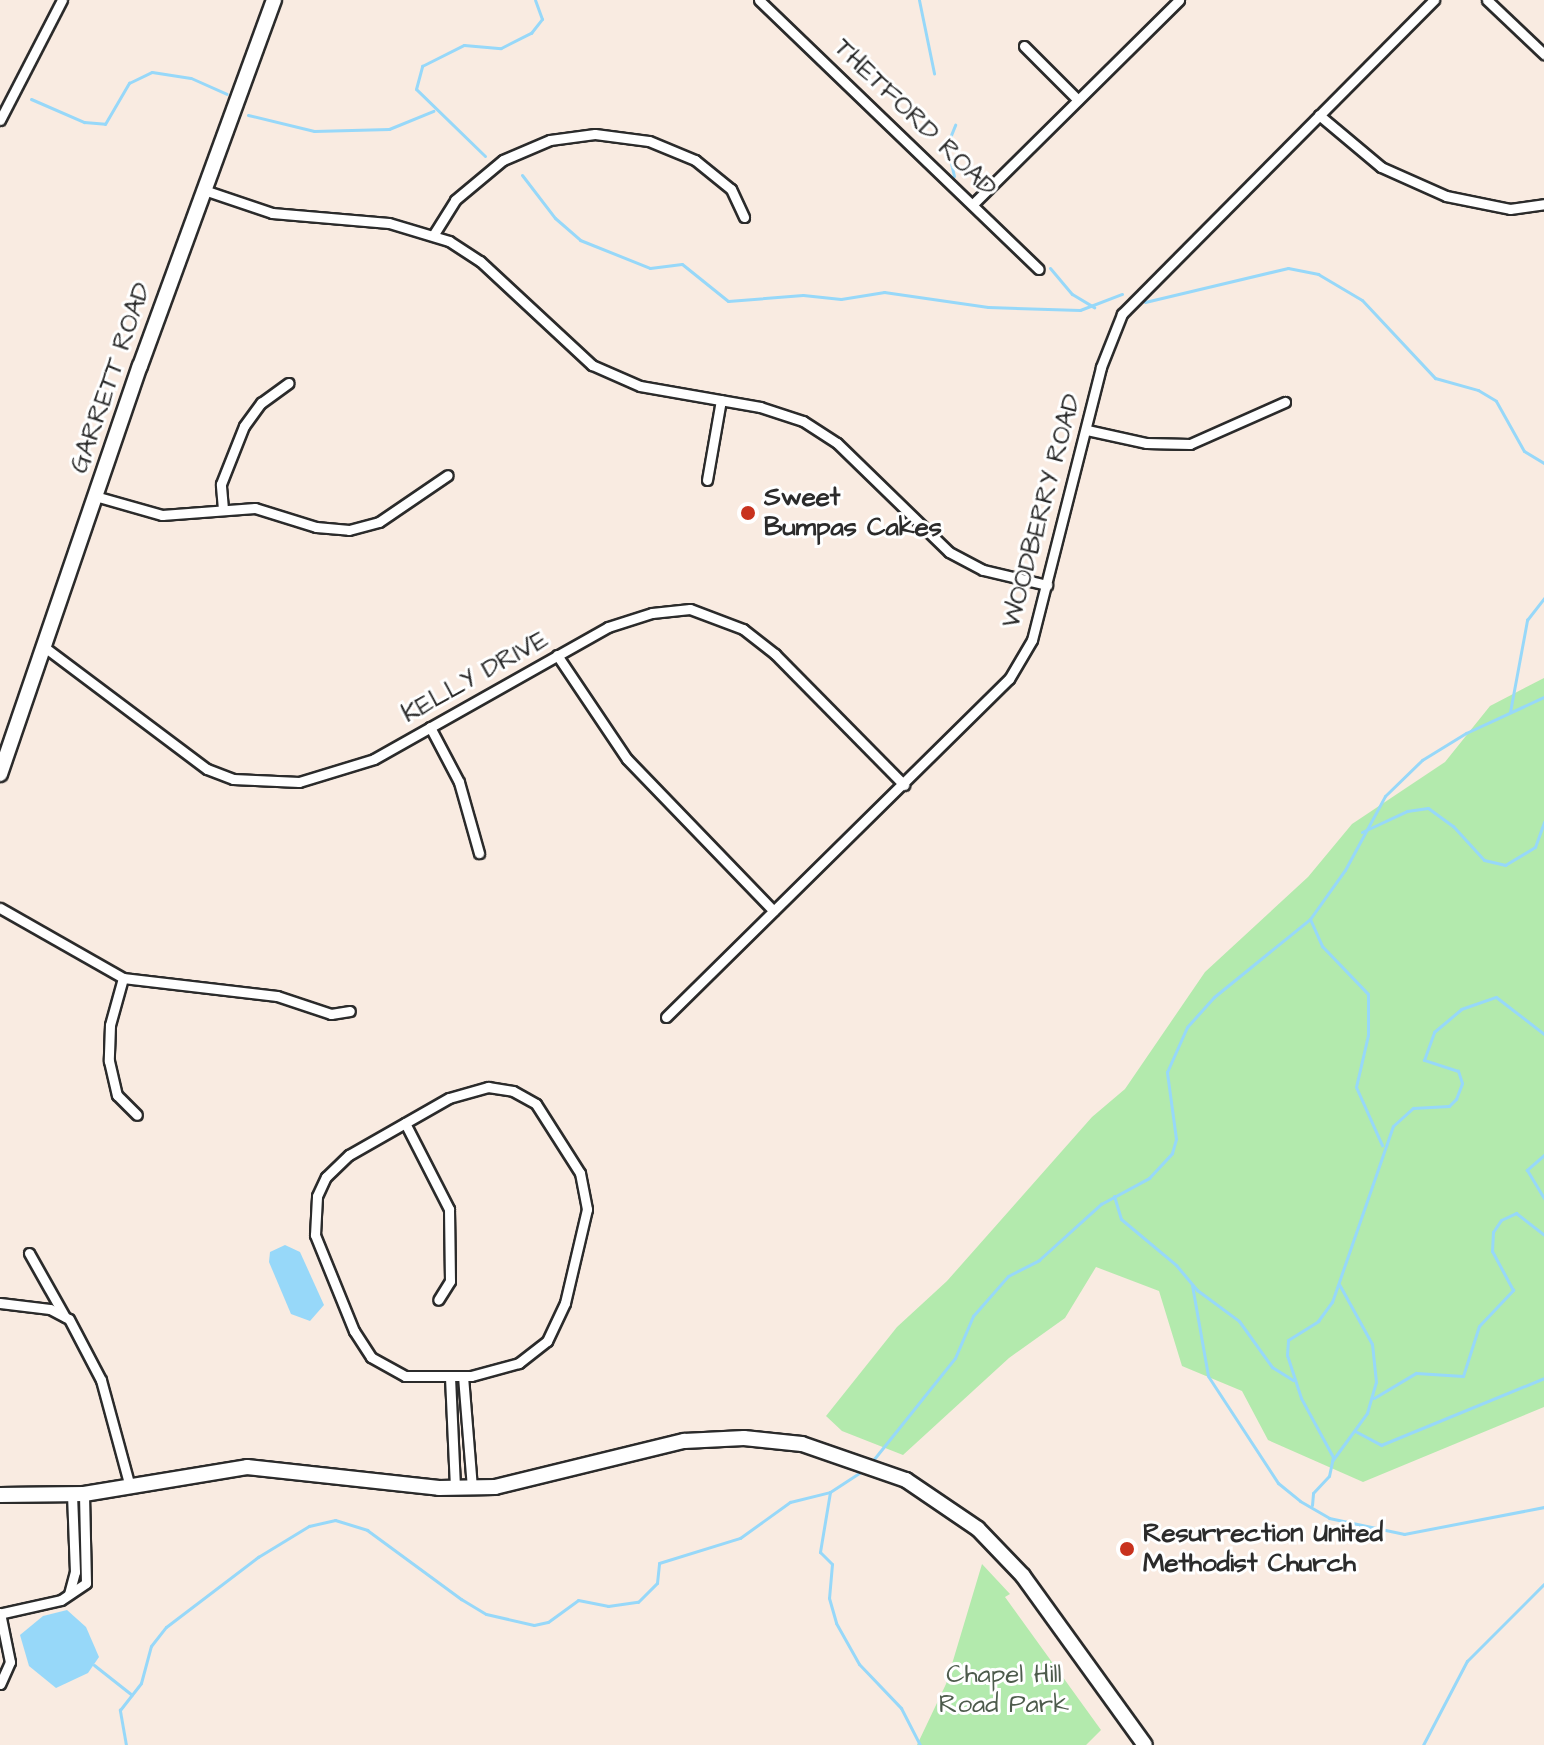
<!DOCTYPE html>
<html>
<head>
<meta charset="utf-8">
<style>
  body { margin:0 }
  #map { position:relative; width:1544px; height:1745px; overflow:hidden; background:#f9ebe1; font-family:"Architects Daughter",sans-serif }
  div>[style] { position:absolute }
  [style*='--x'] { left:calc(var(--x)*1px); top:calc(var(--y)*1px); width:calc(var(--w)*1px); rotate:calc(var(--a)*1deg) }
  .green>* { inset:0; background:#b3eaad }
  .water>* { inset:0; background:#97d8f9 }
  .stream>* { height:3px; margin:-1.5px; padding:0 1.5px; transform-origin:1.5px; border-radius:1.5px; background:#97d8f9 }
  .roads { filter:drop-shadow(2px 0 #2b2b2b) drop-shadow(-2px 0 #2b2b2b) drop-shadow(0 2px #2b2b2b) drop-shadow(0 -2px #2b2b2b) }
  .street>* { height:9px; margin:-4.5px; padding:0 4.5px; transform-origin:4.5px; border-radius:4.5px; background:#fff }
  .secondary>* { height:14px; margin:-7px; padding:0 7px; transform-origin:7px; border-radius:7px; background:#fff }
  .dots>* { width:22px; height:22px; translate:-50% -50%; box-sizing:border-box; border:4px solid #fff; border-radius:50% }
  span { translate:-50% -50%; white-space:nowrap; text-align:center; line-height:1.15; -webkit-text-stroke:6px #fff; paint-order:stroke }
  .street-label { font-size:26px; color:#2b2b2b }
  .poi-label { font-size:26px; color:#2b2b2b; font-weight:700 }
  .left { translate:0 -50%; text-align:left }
  .park-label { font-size:26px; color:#4d5b4c }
</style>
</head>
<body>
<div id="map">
  <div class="green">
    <i style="clip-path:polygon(1544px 678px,1544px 1407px,1363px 1482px,1268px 1440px,1242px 1391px,1182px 1366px,1159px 1291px,1096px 1267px,1065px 1318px,1009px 1358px,903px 1455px,842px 1431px,826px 1416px,897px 1327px,947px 1281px,1092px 1117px,1125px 1089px,1205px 972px,1308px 877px,1352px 824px,1445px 762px,1490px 706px)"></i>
    <i style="clip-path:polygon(982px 1564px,1010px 1594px,1005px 1597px,1101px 1730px,1086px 1745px,917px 1745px,946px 1684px)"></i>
  </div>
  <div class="water">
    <i style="clip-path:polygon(285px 1245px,300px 1252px,324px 1305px,310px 1321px,291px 1314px,269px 1262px,270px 1252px)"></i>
    <i style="clip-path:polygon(67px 1610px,86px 1627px,99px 1657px,88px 1673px,56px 1688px,29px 1666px,20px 1635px,43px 1616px)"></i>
  </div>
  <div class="stream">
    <i style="--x:919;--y:0;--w:75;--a:78.4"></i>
    <i style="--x:31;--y:99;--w:58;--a:23.5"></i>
    <i style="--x:84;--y:122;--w:21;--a:5"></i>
    <i style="--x:105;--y:124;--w:48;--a:-59.7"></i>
    <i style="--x:129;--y:83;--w:25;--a:-26"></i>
    <i style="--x:152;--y:72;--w:39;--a:9"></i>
    <i style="--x:191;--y:78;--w:39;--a:24"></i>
    <i style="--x:248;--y:115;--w:68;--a:13.6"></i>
    <i style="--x:314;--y:131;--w:75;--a:-1.5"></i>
    <i style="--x:389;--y:129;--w:48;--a:-22.2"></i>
    <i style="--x:485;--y:156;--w:96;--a:-135.8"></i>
    <i style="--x:416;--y:89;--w:24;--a:-75"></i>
    <i style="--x:422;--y:66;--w:47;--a:-26.6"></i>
    <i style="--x:464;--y:45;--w:37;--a:5"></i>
    <i style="--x:501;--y:48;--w:34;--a:-27"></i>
    <i style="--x:531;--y:33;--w:18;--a:-52"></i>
    <i style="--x:542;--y:19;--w:20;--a:-110"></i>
    <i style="--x:522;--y:175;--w:54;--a:52.5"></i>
    <i style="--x:555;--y:218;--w:33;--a:41"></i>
    <i style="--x:580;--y:240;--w:75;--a:21.8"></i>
    <i style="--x:650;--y:268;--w:32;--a:-7"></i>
    <i style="--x:682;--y:264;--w:59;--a:38.8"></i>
    <i style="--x:728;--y:301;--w:75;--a:-4.6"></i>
    <i style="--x:803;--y:295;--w:38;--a:6"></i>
    <i style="--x:841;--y:299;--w:44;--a:-9.2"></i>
    <i style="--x:884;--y:292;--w:105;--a:8.2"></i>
    <i style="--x:988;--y:307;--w:92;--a:1.9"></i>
    <i style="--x:1080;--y:310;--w:45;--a:-20.9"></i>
    <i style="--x:954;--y:176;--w:32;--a:-103"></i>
    <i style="--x:947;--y:145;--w:22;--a:-68"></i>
    <i style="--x:1050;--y:268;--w:34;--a:50"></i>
    <i style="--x:1072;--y:294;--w:26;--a:31"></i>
    <i style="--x:1145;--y:302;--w:147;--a:-13.4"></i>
    <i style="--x:1288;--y:268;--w:31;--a:11"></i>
    <i style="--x:1318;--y:274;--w:51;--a:30.6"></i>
    <i style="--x:1362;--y:300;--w:107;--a:46.9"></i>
    <i style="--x:1435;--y:378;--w:45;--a:15.6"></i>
    <i style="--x:1478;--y:390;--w:21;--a:31"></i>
    <i style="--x:1496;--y:401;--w:57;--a:60.8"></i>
    <i style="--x:1524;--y:451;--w:23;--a:31"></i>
    <i style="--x:1510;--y:712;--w:94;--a:-79.5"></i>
    <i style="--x:1527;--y:620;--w:28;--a:-52"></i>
    <i style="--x:1362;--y:832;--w:50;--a:-25"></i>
    <i style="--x:1407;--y:811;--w:21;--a:-8"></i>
    <i style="--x:1428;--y:808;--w:31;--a:36"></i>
    <i style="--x:1453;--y:826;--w:46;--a:47.6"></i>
    <i style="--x:1484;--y:860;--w:22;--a:13"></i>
    <i style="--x:1505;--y:865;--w:35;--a:-31"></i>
    <i style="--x:1535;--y:847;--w:27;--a:-70"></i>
    <i style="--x:1310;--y:919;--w:30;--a:66"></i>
    <i style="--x:1322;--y:946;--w:66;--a:46.2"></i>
    <i style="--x:1368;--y:994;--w:41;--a:90"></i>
    <i style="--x:1368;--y:1035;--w:53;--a:103"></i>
    <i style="--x:1356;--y:1087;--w:64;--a:65.9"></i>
    <i style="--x:1544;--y:1155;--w:23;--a:139"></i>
    <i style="--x:1527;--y:1170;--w:33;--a:59"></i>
    <i style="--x:1114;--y:1196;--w:24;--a:73"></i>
    <i style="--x:1121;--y:1219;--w:72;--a:39.9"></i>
    <i style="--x:1176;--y:1265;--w:33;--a:50"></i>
    <i style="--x:1197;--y:1290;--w:52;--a:36.4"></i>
    <i style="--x:1239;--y:1321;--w:57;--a:54.3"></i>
    <i style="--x:1272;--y:1367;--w:25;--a:32"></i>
    <i style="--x:1192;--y:1285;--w:92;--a:80"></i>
    <i style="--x:1208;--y:1376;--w:128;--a:56.8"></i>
    <i style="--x:1278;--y:1483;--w:28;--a:39"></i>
    <i style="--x:1300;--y:1501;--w:34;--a:30"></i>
    <i style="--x:1329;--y:1518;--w:77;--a:12"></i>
    <i style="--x:1404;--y:1534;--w:143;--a:-10.9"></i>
    <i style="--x:1374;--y:1398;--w:49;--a:-30.8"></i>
    <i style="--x:1416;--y:1373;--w:47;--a:3.7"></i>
    <i style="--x:1463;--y:1376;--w:52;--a:-72.3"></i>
    <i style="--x:1479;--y:1326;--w:50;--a:-46.6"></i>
    <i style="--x:1513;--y:1290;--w:44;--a:-118.3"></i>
    <i style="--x:1492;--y:1251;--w:19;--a:-87"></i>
    <i style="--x:1493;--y:1232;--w:14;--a:-56"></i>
    <i style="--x:1501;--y:1220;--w:17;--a:-25"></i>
    <i style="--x:1516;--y:1213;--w:36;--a:38"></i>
    <i style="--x:1355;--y:1431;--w:30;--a:28"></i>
    <i style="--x:1381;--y:1445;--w:176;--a:-22.3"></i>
    <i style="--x:1332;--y:1461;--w:59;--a:-53.9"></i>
    <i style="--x:1367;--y:1413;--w:32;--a:-74"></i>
    <i style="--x:1376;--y:1382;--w:38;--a:-96"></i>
    <i style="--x:1372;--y:1344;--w:68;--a:-118.8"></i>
    <i style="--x:870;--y:1464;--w:136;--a:-51.3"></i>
    <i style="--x:955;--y:1358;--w:46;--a:-66.8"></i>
    <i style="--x:973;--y:1316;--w:53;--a:-48.8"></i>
    <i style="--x:1008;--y:1276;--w:35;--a:-27"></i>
    <i style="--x:1039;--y:1260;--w:84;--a:-42.1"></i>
    <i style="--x:1101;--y:1204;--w:55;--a:-28.4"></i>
    <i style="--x:1149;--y:1178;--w:34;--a:-47"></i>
    <i style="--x:1172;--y:1153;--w:15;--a:-74"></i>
    <i style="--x:1176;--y:1139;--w:68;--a:-97.7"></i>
    <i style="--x:1167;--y:1072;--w:49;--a:-66"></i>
    <i style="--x:1187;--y:1027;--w:40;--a:-48"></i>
    <i style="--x:1214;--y:997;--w:124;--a:-39.1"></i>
    <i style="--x:1310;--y:919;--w:60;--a:-54.5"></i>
    <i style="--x:1345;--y:870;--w:84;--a:-61.6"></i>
    <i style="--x:1385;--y:796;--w:52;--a:-44.2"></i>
    <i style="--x:1422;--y:760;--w:52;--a:-31.5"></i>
    <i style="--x:1466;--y:733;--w:86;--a:-24.8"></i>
    <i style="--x:830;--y:1492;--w:61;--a:99.5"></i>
    <i style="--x:820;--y:1552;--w:17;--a:45"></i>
    <i style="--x:832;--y:1564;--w:34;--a:95"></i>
    <i style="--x:829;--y:1598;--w:26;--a:74"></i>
    <i style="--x:836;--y:1623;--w:47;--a:60.7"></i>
    <i style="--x:859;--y:1664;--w:61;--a:46.3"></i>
    <i style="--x:901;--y:1708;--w:42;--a:62.8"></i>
    <i style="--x:1312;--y:1505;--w:12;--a:-85"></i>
    <i style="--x:1313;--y:1493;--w:23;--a:-47"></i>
    <i style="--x:1329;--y:1476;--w:19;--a:-78"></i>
    <i style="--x:1333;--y:1457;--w:67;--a:-118.5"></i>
    <i style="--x:1301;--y:1398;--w:45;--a:-108"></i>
    <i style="--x:1287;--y:1355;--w:15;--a:-86"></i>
    <i style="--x:1288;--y:1340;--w:36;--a:-32"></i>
    <i style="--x:1318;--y:1321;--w:24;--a:-54"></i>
    <i style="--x:1332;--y:1302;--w:186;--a:-70.9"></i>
    <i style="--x:1393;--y:1126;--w:27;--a:-42"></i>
    <i style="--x:1413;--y:1108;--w:36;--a:-3"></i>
    <i style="--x:1449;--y:1106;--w:10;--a:-45"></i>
    <i style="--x:1456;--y:1099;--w:17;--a:-69"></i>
    <i style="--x:1462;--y:1083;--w:13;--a:-108"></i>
    <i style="--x:1458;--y:1071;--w:36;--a:-162"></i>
    <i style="--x:1424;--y:1060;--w:30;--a:-70"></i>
    <i style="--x:1434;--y:1032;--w:35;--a:-40"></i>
    <i style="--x:1461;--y:1009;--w:37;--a:-19"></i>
    <i style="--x:1496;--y:997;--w:61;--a:37.6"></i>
    <i style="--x:94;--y:1665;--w:48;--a:38.3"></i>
    <i style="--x:126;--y:1745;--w:36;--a:-100"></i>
    <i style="--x:120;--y:1710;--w:34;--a:-52"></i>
    <i style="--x:141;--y:1683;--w:38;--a:-75"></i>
    <i style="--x:151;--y:1646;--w:24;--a:-52"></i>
    <i style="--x:166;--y:1627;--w:116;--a:-37.3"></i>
    <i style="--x:258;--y:1557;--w:60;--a:-31.3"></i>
    <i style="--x:309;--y:1526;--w:27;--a:-13"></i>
    <i style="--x:335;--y:1520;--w:34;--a:17"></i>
    <i style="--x:367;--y:1530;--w:117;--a:36.3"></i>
    <i style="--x:461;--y:1599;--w:29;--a:31"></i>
    <i style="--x:486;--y:1614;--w:49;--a:12.9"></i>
    <i style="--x:534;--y:1625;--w:14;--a:-12"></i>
    <i style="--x:548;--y:1622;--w:37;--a:-36"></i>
    <i style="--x:578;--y:1600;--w:31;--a:11"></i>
    <i style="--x:608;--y:1606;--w:30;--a:-8"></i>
    <i style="--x:638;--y:1602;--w:27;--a:-45"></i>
    <i style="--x:657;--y:1583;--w:20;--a:-84"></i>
    <i style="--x:659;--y:1563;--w:85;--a:-17.2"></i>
    <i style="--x:740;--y:1538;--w:62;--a:-35.8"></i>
    <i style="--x:790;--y:1502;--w:41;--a:-14"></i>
    <i style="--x:830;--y:1492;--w:37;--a:-33"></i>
    <i style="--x:1423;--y:1745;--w:95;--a:-62.4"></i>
    <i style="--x:1467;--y:1661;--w:109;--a:-45"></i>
  </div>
  <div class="roads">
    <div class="street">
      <i style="--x:759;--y:0;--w:388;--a:43.9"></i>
      <i style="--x:1487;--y:0;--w:79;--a:43.5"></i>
      <i style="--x:1024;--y:46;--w:76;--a:45"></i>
      <i style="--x:1319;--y:115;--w:81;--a:40"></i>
      <i style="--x:1381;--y:167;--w:71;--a:24"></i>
      <i style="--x:1446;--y:196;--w:65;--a:11.5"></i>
      <i style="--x:1510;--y:209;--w:34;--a:-8"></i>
      <i style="--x:0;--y:120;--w:135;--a:-62.7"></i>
      <i style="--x:204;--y:190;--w:72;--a:18.7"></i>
      <i style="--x:272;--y:213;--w:117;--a:4.9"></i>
      <i style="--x:389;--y:223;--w:63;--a:16.7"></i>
      <i style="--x:449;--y:241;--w:37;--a:33"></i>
      <i style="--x:480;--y:261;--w:153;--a:42.9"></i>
      <i style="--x:592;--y:365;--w:52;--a:23.6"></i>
      <i style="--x:640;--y:386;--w:122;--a:9.9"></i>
      <i style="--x:760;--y:407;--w:45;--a:18"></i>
      <i style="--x:803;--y:421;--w:40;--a:32.9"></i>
      <i style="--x:837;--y:443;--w:156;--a:44.2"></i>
      <i style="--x:949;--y:552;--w:38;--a:28"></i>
      <i style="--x:983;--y:570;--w:66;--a:13.2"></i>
      <i style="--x:973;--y:204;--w:290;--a:-44.7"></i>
      <i style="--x:434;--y:234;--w:40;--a:-58"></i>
      <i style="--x:455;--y:200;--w:62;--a:-39.8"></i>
      <i style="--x:503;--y:160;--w:51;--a:-23.1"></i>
      <i style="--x:550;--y:140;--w:45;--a:-7.6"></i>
      <i style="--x:595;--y:134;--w:54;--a:7.4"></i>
      <i style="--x:649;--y:141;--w:50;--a:22.4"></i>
      <i style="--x:695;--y:160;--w:46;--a:38.9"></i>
      <i style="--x:731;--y:189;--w:31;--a:65"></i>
      <i style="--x:1087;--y:430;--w:60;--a:12.4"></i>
      <i style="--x:1146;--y:443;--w:44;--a:1.3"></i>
      <i style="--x:1190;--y:444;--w:104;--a:-23.9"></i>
      <i style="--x:707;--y:480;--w:81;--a:-80.1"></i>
      <i style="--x:95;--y:496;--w:70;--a:15.8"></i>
      <i style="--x:162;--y:515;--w:93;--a:-4.3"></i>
      <i style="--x:255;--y:508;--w:64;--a:17.3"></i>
      <i style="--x:316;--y:527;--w:33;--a:5"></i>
      <i style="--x:349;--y:530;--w:31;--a:-15"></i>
      <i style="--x:379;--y:522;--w:83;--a:-34.3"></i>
      <i style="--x:223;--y:509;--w:25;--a:-95"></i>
      <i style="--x:221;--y:484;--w:62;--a:-68.4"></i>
      <i style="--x:244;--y:426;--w:29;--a:-54"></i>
      <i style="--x:261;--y:403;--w:34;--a:-36"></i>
      <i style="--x:43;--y:646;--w:205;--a:36.9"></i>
      <i style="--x:207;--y:769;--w:28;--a:21"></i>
      <i style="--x:233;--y:779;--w:66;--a:2.6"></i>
      <i style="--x:299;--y:782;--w:78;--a:-17"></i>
      <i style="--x:374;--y:759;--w:269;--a:-29.4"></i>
      <i style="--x:608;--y:627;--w:46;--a:-17.7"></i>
      <i style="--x:652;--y:613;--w:38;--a:-6"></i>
      <i style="--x:690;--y:609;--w:57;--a:20.7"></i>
      <i style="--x:743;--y:629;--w:41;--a:38"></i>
      <i style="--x:775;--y:654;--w:184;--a:45.4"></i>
      <i style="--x:557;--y:655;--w:125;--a:56.1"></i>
      <i style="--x:627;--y:759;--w:211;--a:46"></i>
      <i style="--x:430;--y:727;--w:62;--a:62.2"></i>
      <i style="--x:459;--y:782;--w:74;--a:74.3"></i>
      <i style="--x:0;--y:908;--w:142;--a:29.6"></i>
      <i style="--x:123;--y:978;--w:155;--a:6.7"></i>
      <i style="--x:277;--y:996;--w:57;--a:18.4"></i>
      <i style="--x:331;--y:1014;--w:19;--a:-9"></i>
      <i style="--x:123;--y:978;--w:49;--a:105.5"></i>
      <i style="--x:110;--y:1025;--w:36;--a:92"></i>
      <i style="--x:109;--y:1061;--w:35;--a:77"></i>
      <i style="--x:117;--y:1095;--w:28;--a:45"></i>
      <i style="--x:666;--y:1017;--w:482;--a:-44.6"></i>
      <i style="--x:1009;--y:679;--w:45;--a:-59.5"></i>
      <i style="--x:1032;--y:640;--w:282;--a:-75.8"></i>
      <i style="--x:1101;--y:367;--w:57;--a:-68.4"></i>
      <i style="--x:1122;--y:314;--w:443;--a:-45.2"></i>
      <i style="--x:488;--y:1087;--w:25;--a:9"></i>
      <i style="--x:513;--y:1091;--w:26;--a:29"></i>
      <i style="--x:536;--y:1104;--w:82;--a:57.5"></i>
      <i style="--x:580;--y:1173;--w:37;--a:79"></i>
      <i style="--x:587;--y:1209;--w:97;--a:103.2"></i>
      <i style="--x:565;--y:1303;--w:42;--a:115.3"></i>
      <i style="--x:547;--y:1341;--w:36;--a:142"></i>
      <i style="--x:519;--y:1363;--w:50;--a:164.8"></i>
      <i style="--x:471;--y:1376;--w:66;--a:180"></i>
      <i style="--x:405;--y:1376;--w:39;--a:-151"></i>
      <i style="--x:371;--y:1357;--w:31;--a:-123"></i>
      <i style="--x:354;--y:1331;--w:104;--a:-112.1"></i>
      <i style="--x:315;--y:1235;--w:39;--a:-87"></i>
      <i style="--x:317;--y:1196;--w:21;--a:-65"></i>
      <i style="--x:326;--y:1177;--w:32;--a:-44"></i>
      <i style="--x:349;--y:1155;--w:115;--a:-29.7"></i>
      <i style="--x:449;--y:1098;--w:41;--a:-15.8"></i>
      <i style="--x:405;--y:1123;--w:97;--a:62.9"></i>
      <i style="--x:449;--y:1209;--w:72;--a:89.2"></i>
      <i style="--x:450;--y:1281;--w:22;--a:122"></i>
      <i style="--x:29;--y:1253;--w:73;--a:60.6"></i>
      <i style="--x:0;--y:1303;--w:50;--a:6.8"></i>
      <i style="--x:50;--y:1309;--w:21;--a:28"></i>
      <i style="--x:69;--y:1319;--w:69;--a:62.3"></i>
      <i style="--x:101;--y:1380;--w:111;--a:74.8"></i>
      <i style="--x:463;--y:1376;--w:112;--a:85.4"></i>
      <i style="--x:450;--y:1377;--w:112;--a:87.4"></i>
      <i style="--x:69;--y:1594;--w:23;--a:-75"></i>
      <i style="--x:75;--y:1572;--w:77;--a:-92.2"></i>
      <i style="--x:0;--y:1613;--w:50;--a:78.5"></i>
      <i style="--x:10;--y:1662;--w:24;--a:114"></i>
      <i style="--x:3;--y:1613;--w:59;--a:-12.6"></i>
      <i style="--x:61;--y:1600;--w:30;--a:-34"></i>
      <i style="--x:86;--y:1583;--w:89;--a:-91.3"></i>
    </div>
    <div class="secondary">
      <i style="--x:0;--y:774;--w:431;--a:-71.1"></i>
      <i style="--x:140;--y:366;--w:390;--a:-69.9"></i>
      <i style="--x:0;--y:1495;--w:84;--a:-0.7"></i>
      <i style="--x:84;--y:1494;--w:165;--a:-9.4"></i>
      <i style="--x:247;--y:1467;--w:193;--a:6.2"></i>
      <i style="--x:439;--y:1488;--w:56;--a:-1"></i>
      <i style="--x:495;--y:1487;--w:195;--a:-13.7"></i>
      <i style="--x:684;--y:1441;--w:60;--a:-2.9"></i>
      <i style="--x:744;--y:1438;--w:58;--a:5.9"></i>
      <i style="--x:802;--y:1444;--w:110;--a:19.1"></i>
      <i style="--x:906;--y:1480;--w:87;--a:34.2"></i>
      <i style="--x:978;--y:1529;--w:65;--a:46.2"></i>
      <i style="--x:1023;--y:1576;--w:208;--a:54.2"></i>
    </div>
  </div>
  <div class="dots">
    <i style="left:748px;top:513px;background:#c8321e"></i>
    <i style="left:1127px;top:1549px;background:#c8321e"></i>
  </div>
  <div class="street-label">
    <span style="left:915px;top:118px;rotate:44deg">THETFORD ROAD</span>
    <span style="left:111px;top:378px;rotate:-71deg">GARRETT ROAD</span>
    <span style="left:1042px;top:511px;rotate:-75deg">WOODBERRY ROAD</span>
    <span style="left:475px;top:677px;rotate:-29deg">KELLY DRIVE</span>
  </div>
  <div class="poi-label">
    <span class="left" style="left:764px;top:513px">Sweet<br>Bumpas Cakes</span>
    <span class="left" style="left:1143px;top:1549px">Resurrection United<br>Methodist Church</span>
  </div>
  <div class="park-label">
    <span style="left:1004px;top:1690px">Chapel Hill<br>Road Park</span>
  </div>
</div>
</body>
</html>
